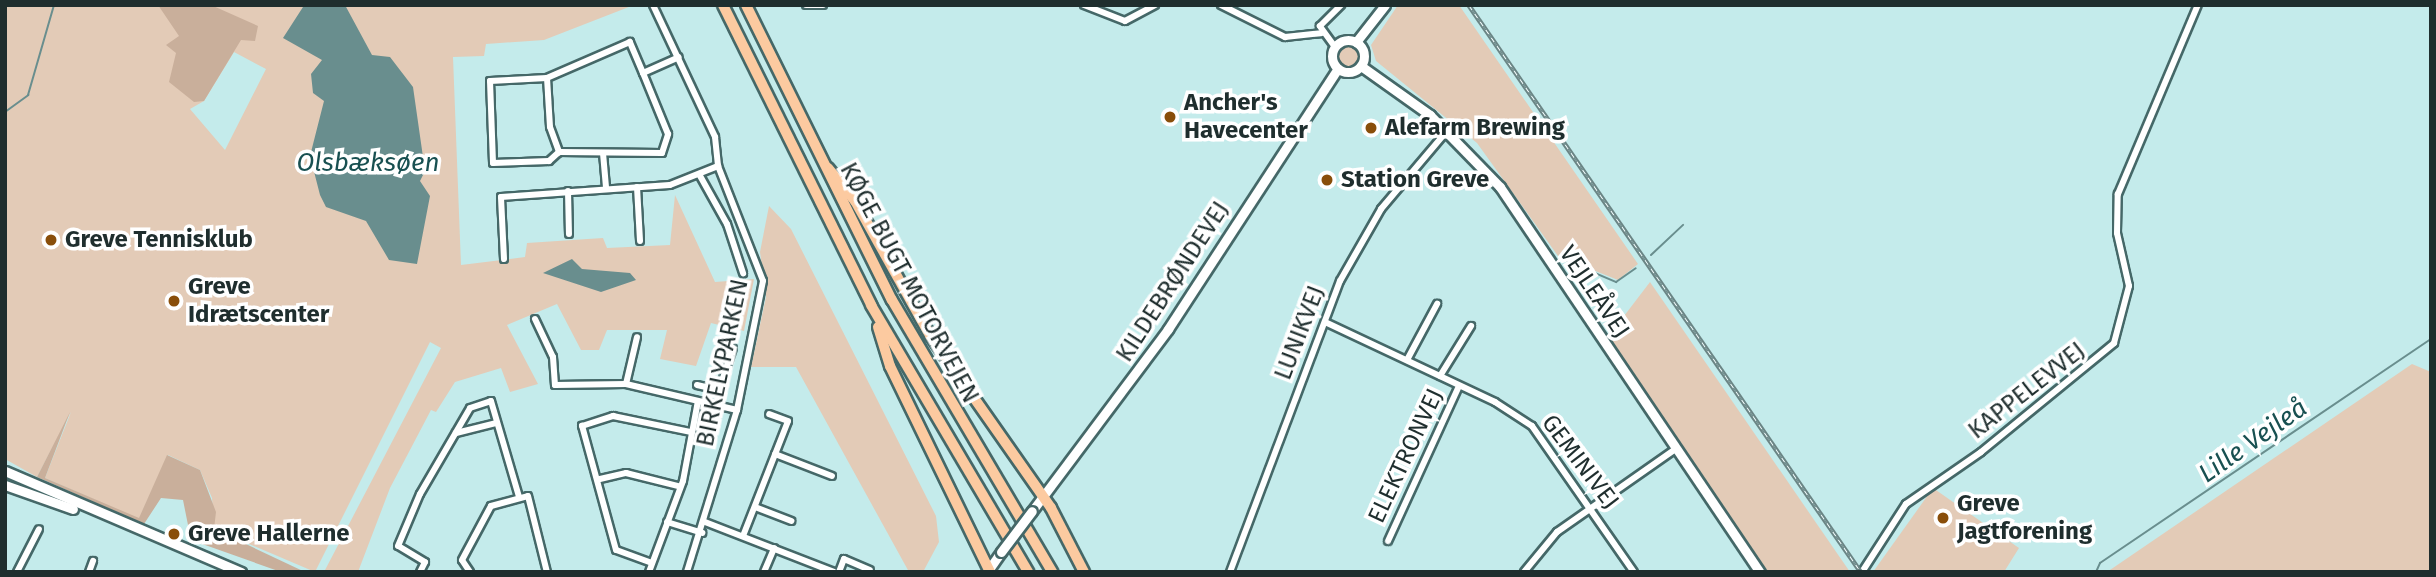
<!DOCTYPE html>
<html>
<head>
<meta charset="utf-8">
<style>
  body { margin:0 }
  #map { position:relative; width:2436px; height:577px; overflow:hidden; background:#c4ebeb; font-family:"Fira Sans",sans-serif }
  div>[style] { position:absolute }
  [style*='--x'] { left:calc(var(--x)*1px); top:calc(var(--y)*1px); width:calc(var(--w)*1px); rotate:calc(var(--a)*1deg) }
  .green>* { inset:0; background:#e3cbb7 }
  .round { border-radius:50% }
  .forest>* { inset:0; background:#c9af9b }
  .water>* { inset:0; background:#698e8e }
  .stream>* { height:2px; margin:-1px; padding:0 1px; transform-origin:1px; border-radius:1px; background:#698e8e }
  .roads { filter:drop-shadow(2px 0 #456868) drop-shadow(-2px 0 #456868) drop-shadow(0 2px #456868) drop-shadow(0 -2px #456868) }
  .street>* { height:6px; margin:-3px; padding:0 3px; transform-origin:3px; border-radius:3px; background:#fff }
  .secondary>* { height:9px; margin:-4.5px; padding:0 4.5px; transform-origin:4.5px; border-radius:4.5px; background:#fff }
  .secondary>.ring { margin:-4.5px; padding:0; box-sizing:content-box; background:none; border:9px solid #fff; border-radius:50% }
  .highway>* { height:10px; margin:-5px; padding:0 5px; transform-origin:5px; border-radius:5px; background:#fccaa0 }
  .rail>* { height:4.5px; margin-top:-2.25px; transform-origin:0; background:repeating-linear-gradient(90deg,#fff 0 5px,#6b8585 0 10px); box-sizing:border-box; border-block:2px solid #6b8585 }
  .bridges { filter:drop-shadow(2px 0 #456868) drop-shadow(-2px 0 #456868) drop-shadow(0 2px #456868) drop-shadow(0 -2px #456868) }
  .secondary-bridge>* { height:9px; margin:-4.5px; padding:0 4.5px; transform-origin:4.5px; border-radius:4.5px; background:#fff }
  .dots>* { width:19px; height:19px; translate:-50% -50%; box-sizing:border-box; border:4px solid #fff; border-radius:50% }
  span { translate:-50% -50%; white-space:nowrap; text-align:center; line-height:1.15; -webkit-text-stroke:7px #fff; paint-order:stroke }
  .poi-label { font-size:24px; color:#1f2e2e; font-weight:700 }
  .left { translate:0 -50%; text-align:left }
  .street-label { font-size:24px; color:#1f2e2e }
  .water-label { font-size:26px; color:#185051; font-style:italic }
  .frame { position:absolute; inset:0; border:7px solid #1f2e2e; pointer-events:none }
</style>
</head>
<body>
<div id="map">
  <div class="green">
    <i style="clip-path:polygon(evenodd,5px 5px,634px 5px,544px 40px,486px 44px,484px 56px,453px 57px,461px 265px,525px 257px,527px 243px,603px 238px,607px 248px,670px 245px,675px 195px,715px 282px,754px 279px,744px 331px,711px 323px,696px 366px,660px 359px,667px 330px,607px 330px,599px 350px,581px 350px,557px 304px,507px 325px,538px 384px,510px 392px,501px 368px,455px 382px,436px 412px,431px 410px,390px 488px,358px 572px,324px 572px,441px 348px,430px 342px,315px 572px,214px 529px,212px 498px,200px 470px,168px 455px,139px 519px,45px 478px,71px 412px,37px 477px,5px 459px,5px 5px,234px 52px,266px 69px,225px 150px,190px 109px,204px 101px,234px 52px)"></i>
    <i style="clip-path:polygon(1398px 5px,1459px 5px,1638px 264px,1618px 280px,1558px 256px,1477px 143px,1376px 61px,1371px 45px)"></i>
    <i class="round" style="left:1336px;top:43px;width:24px;height:24px"></i>
    <i style="clip-path:polygon(769px 206px,791px 229px,936px 516px,939px 542px,923px 572px,909px 572px,796px 367px,751px 367px,766px 297px,760px 252px)"></i>
    <i style="clip-path:polygon(1650px 282px,1850px 572px,1764px 572px,1608px 337px)"></i>
    <i style="clip-path:polygon(2412px 364px,2431px 372px,2431px 572px,2107px 572px)"></i>
    <i style="clip-path:polygon(1933px 488px,2019px 548px,2004px 572px,1873px 572px)"></i>
  </div>
  <div class="forest">
    <i style="clip-path:polygon(158px 5px,211px 5px,258px 26px,255px 41px,241px 40px,204px 101px,194px 102px,169px 82px,176px 53px,166px 45px,179px 36px)"></i>
    <i style="clip-path:polygon(70px 412px,45px 478px,139px 518px,167px 455px,200px 470px,216px 512px,214px 529px,305px 572px,281px 572px,191px 540px,183px 500px,161px 498px,144px 524px,37px 477px)"></i>
  </div>
  <div class="water">
    <i style="clip-path:polygon(293px 5px,345px 5px,372px 55px,390px 57px,413px 87px,425px 171px,420px 181px,430px 196px,417px 264px,389px 260px,366px 221px,326px 207px,320px 195px,310px 156px,324px 101px,313px 93px,311px 74px,322px 60px,283px 38px,303px 7px)"></i>
    <i style="clip-path:polygon(572px 259px,582px 269px,630px 273px,636px 280px,601px 292px,543px 273px)"></i>
  </div>
  <div class="stream">
    <i style="--x:226;--y:5;--w:12;--a:0"></i>
    <i style="--x:5;--y:112;--w:29;--a:-36"></i>
    <i style="--x:28;--y:95;--w:94;--a:-73.9"></i>
    <i style="--x:1651;--y:255;--w:44;--a:-43.2"></i>
    <i style="--x:1562;--y:259;--w:59;--a:23.1"></i>
    <i style="--x:1616;--y:282;--w:24;--a:-35"></i>
    <i style="--x:2096;--y:572;--w:10;--a:-66"></i>
    <i style="--x:2100;--y:563;--w:400;--a:-34.1"></i>
  </div>
  <div class="roads">
    <div class="street">
      <i style="--x:653;--y:5;--w:146;--a:64.8"></i>
      <i style="--x:715;--y:137;--w:29;--a:84"></i>
      <i style="--x:718;--y:166;--w:123;--a:68.6"></i>
      <i style="--x:763;--y:281;--w:132;--a:101.4"></i>
      <i style="--x:737;--y:410;--w:170;--a:107.2"></i>
      <i style="--x:806;--y:5;--w:17;--a:0"></i>
      <i style="--x:1084;--y:5;--w:44;--a:21.3"></i>
      <i style="--x:1125;--y:21;--w:34;--a:-28"></i>
      <i style="--x:1221;--y:5;--w:72;--a:26.6"></i>
      <i style="--x:1285;--y:37;--w:36;--a:-6"></i>
      <i style="--x:1335;--y:47;--w:26;--a:-126"></i>
      <i style="--x:1320;--y:26;--w:30;--a:-45"></i>
      <i style="--x:643;--y:73;--w:34;--a:-113"></i>
      <i style="--x:630;--y:42;--w:90;--a:156.6"></i>
      <i style="--x:547;--y:78;--w:57;--a:177"></i>
      <i style="--x:490;--y:81;--w:82;--a:87.9"></i>
      <i style="--x:493;--y:163;--w:56;--a:-2"></i>
      <i style="--x:549;--y:161;--w:13;--a:-42"></i>
      <i style="--x:559;--y:152;--w:103;--a:0.6"></i>
      <i style="--x:662;--y:153;--w:20;--a:-72"></i>
      <i style="--x:668;--y:134;--w:66;--a:-112.3"></i>
      <i style="--x:643;--y:73;--w:39;--a:-24"></i>
      <i style="--x:547;--y:78;--w:49;--a:86.5"></i>
      <i style="--x:550;--y:127;--w:27;--a:70"></i>
      <i style="--x:603;--y:153;--w:35;--a:85"></i>
      <i style="--x:699;--y:174;--w:57;--a:60.8"></i>
      <i style="--x:727;--y:224;--w:52;--a:71.9"></i>
      <i style="--x:637;--y:187;--w:54;--a:86.8"></i>
      <i style="--x:568;--y:191;--w:43;--a:88.7"></i>
      <i style="--x:504;--y:259;--w:62;--a:-92.8"></i>
      <i style="--x:501;--y:197;--w:169;--a:-4.1"></i>
      <i style="--x:670;--y:185;--w:52;--a:-21.6"></i>
      <i style="--x:535;--y:319;--w:42;--a:64.7"></i>
      <i style="--x:553;--y:357;--w:28;--a:86"></i>
      <i style="--x:555;--y:385;--w:71;--a:-0.8"></i>
      <i style="--x:626;--y:384;--w:114;--a:13.2"></i>
      <i style="--x:1325;--y:322;--w:188;--a:25.2"></i>
      <i style="--x:1495;--y:402;--w:44;--a:33"></i>
      <i style="--x:1532;--y:426;--w:178;--a:55.1"></i>
      <i style="--x:1407;--y:360;--w:64;--a:-61.8"></i>
      <i style="--x:1440;--y:376;--w:59;--a:-58.2"></i>
      <i style="--x:626;--y:384;--w:48;--a:-76.8"></i>
      <i style="--x:697;--y:385;--w:23;--a:13"></i>
      <i style="--x:719;--y:390;--w:44;--a:-71.6"></i>
      <i style="--x:456;--y:433;--w:41;--a:-14"></i>
      <i style="--x:775;--y:454;--w:61;--a:21.1"></i>
      <i style="--x:600;--y:479;--w:27;--a:-13"></i>
      <i style="--x:626;--y:473;--w:54;--a:14"></i>
      <i style="--x:755;--y:507;--w:39;--a:21"></i>
      <i style="--x:667;--y:522;--w:37;--a:17"></i>
      <i style="--x:705;--y:522;--w:138;--a:21.2"></i>
      <i style="--x:743;--y:536;--w:123;--a:-68.6"></i>
      <i style="--x:788;--y:421;--w:20;--a:-160"></i>
      <i style="--x:1388;--y:541;--w:170;--a:-65.4"></i>
      <i style="--x:652;--y:563;--w:38;--a:-160"></i>
      <i style="--x:616;--y:550;--w:129;--a:-105.3"></i>
      <i style="--x:582;--y:426;--w:33;--a:-18"></i>
      <i style="--x:613;--y:416;--w:80;--a:11.6"></i>
      <i style="--x:17;--y:572;--w:48;--a:-62.9"></i>
      <i style="--x:89;--y:572;--w:12;--a:-70"></i>
      <i style="--x:420;--y:572;--w:11;--a:-63"></i>
      <i style="--x:425;--y:562;--w:31;--a:-149"></i>
      <i style="--x:398;--y:546;--w:56;--a:-67.1"></i>
      <i style="--x:420;--y:494;--w:99;--a:-59.8"></i>
      <i style="--x:470;--y:408;--w:22;--a:-18"></i>
      <i style="--x:491;--y:401;--w:100;--a:73.7"></i>
      <i style="--x:470;--y:572;--w:14;--a:-124"></i>
      <i style="--x:462;--y:560;--w:61;--a:-61.8"></i>
      <i style="--x:491;--y:506;--w:38;--a:-15"></i>
      <i style="--x:528;--y:496;--w:78;--a:76"></i>
      <i style="--x:649;--y:572;--w:97;--a:-69.5"></i>
      <i style="--x:683;--y:481;--w:81;--a:-79.4"></i>
      <i style="--x:764;--y:572;--w:26;--a:-67"></i>
      <i style="--x:839;--y:572;--w:14;--a:-69"></i>
      <i style="--x:844;--y:559;--w:28;--a:23"></i>
      <i style="--x:1230;--y:572;--w:311;--a:-69.3"></i>
      <i style="--x:1340;--y:281;--w:83;--a:-60.3"></i>
      <i style="--x:1381;--y:209;--w:102;--a:-49.8"></i>
      <i style="--x:1524;--y:572;--w:52;--a:-50.5"></i>
      <i style="--x:1557;--y:532;--w:146;--a:-35"></i>
      <i style="--x:1862;--y:572;--w:81;--a:-57.1"></i>
      <i style="--x:1906;--y:504;--w:91;--a:-34.7"></i>
      <i style="--x:1981;--y:452;--w:172;--a:-39.3"></i>
      <i style="--x:2114;--y:343;--w:59;--a:-75.3"></i>
      <i style="--x:2129;--y:286;--w:54;--a:-102.8"></i>
      <i style="--x:2117;--y:233;--w:39;--a:-89"></i>
      <i style="--x:2118;--y:194;--w:205;--a:-67.1"></i>
    </div>
    <div class="secondary">
      <i class="ring" style="left:1332px;top:40px;width:23px;height:23px"></i>
      <i style="--x:1356;--y:42;--w:47;--a:-51.9"></i>
      <i style="--x:1361;--y:66;--w:85;--a:35.4"></i>
      <i style="--x:1430;--y:115;--w:100;--a:45.8"></i>
      <i style="--x:1500;--y:187;--w:465;--a:56"></i>
      <i style="--x:5;--y:471;--w:257;--a:23.2"></i>
      <i style="--x:5;--y:485;--w:72;--a:19.4"></i>
      <i style="--x:1032;--y:511;--w:227;--a:-53.2"></i>
      <i style="--x:1168;--y:329;--w:311;--a:-56.9"></i>
      <i style="--x:987;--y:572;--w:24;--a:-55"></i>
    </div>
    <div class="highway">
      <i style="--x:723;--y:5;--w:335;--a:63.7"></i>
      <i style="--x:871;--y:305;--w:310;--a:59.5"></i>
      <i style="--x:746;--y:5;--w:329;--a:63.7"></i>
      <i style="--x:892;--y:300;--w:316;--a:59.5"></i>
      <i style="--x:828;--y:168;--w:43;--a:50.7"></i>
      <i style="--x:855;--y:201;--w:154;--a:60.8"></i>
      <i style="--x:930;--y:335;--w:211;--a:55"></i>
      <i style="--x:1051;--y:508;--w:72;--a:62.7"></i>
      <i style="--x:878;--y:327;--w:41;--a:72.9"></i>
      <i style="--x:890;--y:366;--w:229;--a:64.1"></i>
    </div>
  </div>
  <div class="rail">
    <i style="--x:1469;--y:5;--w:689;--a:55.34"></i>
  </div>
  <div class="bridges">
    <div class="secondary-bridge">
      <i style="--x:1001;--y:552;--w:51;--a:-52.9"></i>
    </div>
  </div>
  <div class="dots">
    <i style="left:1170px;top:117px;background:#894e0a"></i>
    <i style="left:1371px;top:128px;background:#894e0a"></i>
    <i style="left:1327px;top:180px;background:#894e0a"></i>
    <i style="left:51px;top:240px;background:#894e0a"></i>
    <i style="left:174px;top:301px;background:#894e0a"></i>
    <i style="left:1943px;top:518px;background:#894e0a"></i>
    <i style="left:174px;top:534px;background:#894e0a"></i>
  </div>
  <div class="poi-label">
    <span class="left" style="left:1184px;top:117px">Ancher's<br>Havecenter</span>
    <span class="left" style="left:1385px;top:128px">Alefarm Brewing</span>
    <span class="left" style="left:1341px;top:180px">Station Greve</span>
    <span class="left" style="left:65px;top:240px">Greve Tennisklub</span>
    <span class="left" style="left:188px;top:301px">Greve<br>Idrætscenter</span>
    <span class="left" style="left:1957px;top:518px">Greve<br>Jagtforening</span>
    <span class="left" style="left:188px;top:534px">Greve Hallerne</span>
  </div>
  <div class="street-label">
    <span style="left:1173px;top:282px;rotate:-57deg">KILDEBRØNDEVEJ</span>
    <span style="left:909px;top:283px;rotate:62deg">KØGE BUGT MOTORVEJEN</span>
    <span style="left:1594px;top:292px;rotate:56deg">VEJLEÅVEJ</span>
    <span style="left:1300px;top:333px;rotate:-69deg">LUNIKVEJ</span>
    <span style="left:723px;top:363px;rotate:-78deg">BIRKELYPARKEN</span>
    <span style="left:2027px;top:391px;rotate:-38deg">KAPPELEVVEJ</span>
    <span style="left:1406px;top:456px;rotate:-65deg">ELEKTRONVEJ</span>
    <span style="left:1580px;top:462px;rotate:53deg">GEMINIVEJ</span>
  </div>
  <div class="water-label">
    <span style="left:368px;top:163px">Olsbæksøen</span>
    <span style="left:2253px;top:441px;rotate:-35deg">Lille Vejleå</span>
  </div>
  <div class="frame"></div>
</div>
</body>
</html>
